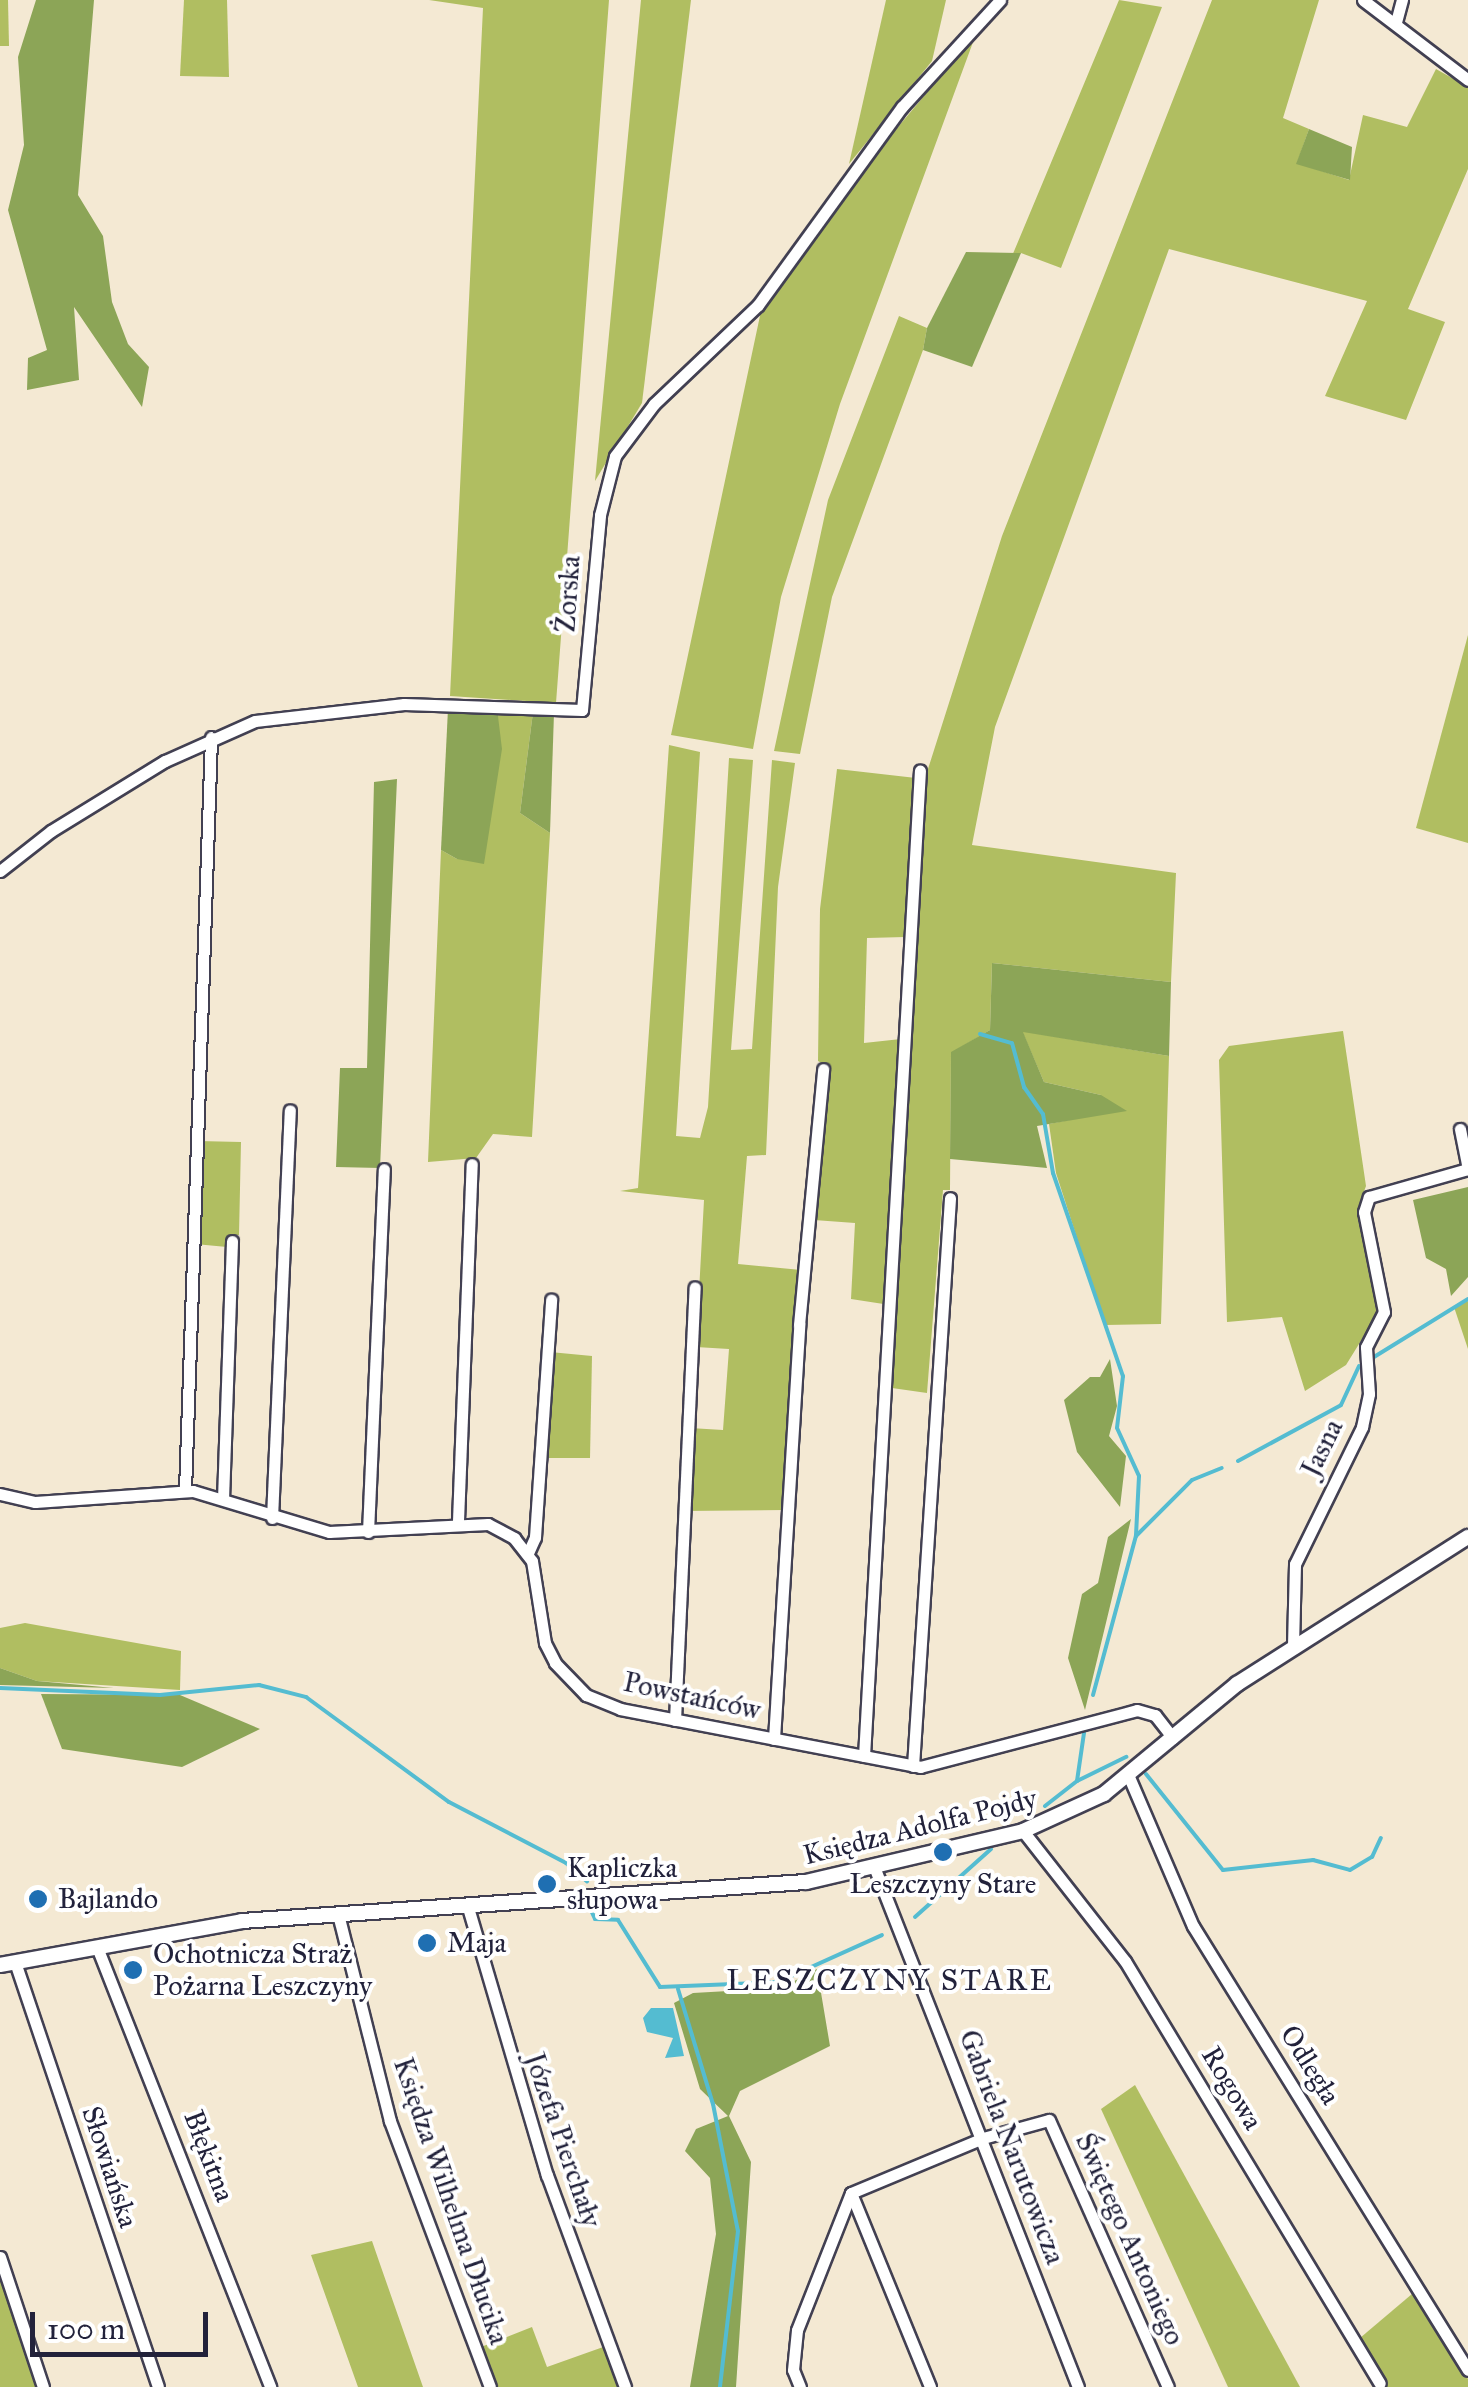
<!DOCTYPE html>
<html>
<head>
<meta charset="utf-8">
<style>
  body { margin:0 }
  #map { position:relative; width:1468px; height:2387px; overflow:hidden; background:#f4e9d3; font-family:"IM FELL Great Primer",serif }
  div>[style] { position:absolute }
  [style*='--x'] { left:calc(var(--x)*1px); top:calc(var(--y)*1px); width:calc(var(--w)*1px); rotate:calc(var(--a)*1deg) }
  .green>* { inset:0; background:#b0be61 }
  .forest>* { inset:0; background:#8ca557 }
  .water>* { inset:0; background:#54bcd1 }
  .stream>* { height:4px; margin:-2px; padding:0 2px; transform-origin:2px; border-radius:2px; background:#54bcd1 }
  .roads { filter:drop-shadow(2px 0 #424052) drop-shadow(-2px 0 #424052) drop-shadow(0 2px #424052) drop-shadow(0 -2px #424052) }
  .minor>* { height:11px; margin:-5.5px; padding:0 5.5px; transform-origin:5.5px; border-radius:5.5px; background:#fff }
  .tertiary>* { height:14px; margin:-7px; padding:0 7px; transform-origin:7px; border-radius:7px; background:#fff }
  .dots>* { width:28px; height:28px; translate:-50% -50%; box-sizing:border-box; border:5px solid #fff; border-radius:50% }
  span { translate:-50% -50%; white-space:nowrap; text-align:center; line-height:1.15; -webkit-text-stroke:8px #fff; paint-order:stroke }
  .street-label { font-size:28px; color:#22223b }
  .poi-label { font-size:28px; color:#22223b }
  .left { translate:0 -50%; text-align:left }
  .neighbourhood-label { font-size:30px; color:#22223b; letter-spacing:2.5px }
  .scale { position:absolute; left:30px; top:2312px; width:178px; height:45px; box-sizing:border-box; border:5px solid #22223b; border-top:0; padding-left:12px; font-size:30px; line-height:35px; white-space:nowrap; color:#22223b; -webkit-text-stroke:8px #fff; paint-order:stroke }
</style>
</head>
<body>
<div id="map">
  <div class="green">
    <i style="clip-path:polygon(0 0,8px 0,9px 46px,0 46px)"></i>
    <i style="clip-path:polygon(184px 0,227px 0,229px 77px,180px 76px)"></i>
    <i style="clip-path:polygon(429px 0,609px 0,556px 703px,450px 696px,483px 8px)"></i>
    <i style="clip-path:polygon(641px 0,691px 0,642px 403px,595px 481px)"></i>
    <i style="clip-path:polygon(886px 0,946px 0,932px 61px,849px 164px)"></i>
    <i style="clip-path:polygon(1119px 0,1162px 7px,1061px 268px,1021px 253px,1012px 256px)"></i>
    <i style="clip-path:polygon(1212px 0,1319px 0,1283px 118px,1309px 129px,1297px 163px,1349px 180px,1363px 115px,1407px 127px,1436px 69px,1468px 87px,1468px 169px,1408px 309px,1445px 322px,1406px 420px,1325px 396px,1367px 301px,1169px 249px,995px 727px,972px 845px,1176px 873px,1171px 982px,992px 963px,990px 1030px,951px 1053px,950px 1190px,943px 1190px,927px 1393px,892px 1388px,928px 769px,1002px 536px)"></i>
    <i style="clip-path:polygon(976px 34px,840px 404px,781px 597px,753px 749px,671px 735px,761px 311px,872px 158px)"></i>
    <i style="clip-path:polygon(899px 316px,927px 328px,923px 350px,832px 597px,800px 754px,774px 751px,828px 500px)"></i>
    <i style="clip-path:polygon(1468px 635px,1468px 843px,1416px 828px)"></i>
    <i style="clip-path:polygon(497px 708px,533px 712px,520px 813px,550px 833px,532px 1137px,493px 1134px,476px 1158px,428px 1162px,441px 850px,457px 859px)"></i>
    <i style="clip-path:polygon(669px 745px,700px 752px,676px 1136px,700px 1138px,708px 1107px,729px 758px,753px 760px,731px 1050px,752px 1049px,772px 760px,795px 763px,778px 887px,766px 1155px,747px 1156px,738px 1264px,801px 1270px,784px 1510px,684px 1511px,690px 1428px,723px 1430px,729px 1349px,696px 1347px,704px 1200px,620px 1191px,638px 1188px)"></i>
    <i style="clip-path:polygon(837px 769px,916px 778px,919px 785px,905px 937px,867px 938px,864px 1043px,901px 1039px,890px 1305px,851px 1299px,855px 1223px,814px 1220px,829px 1067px,818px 1061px,820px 909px)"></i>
    <i style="clip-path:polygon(1022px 1031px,1169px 1056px,1161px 1324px,1105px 1325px,1056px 1173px,1049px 1124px,1084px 1117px,1101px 1095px,1044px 1082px)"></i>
    <i style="clip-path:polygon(1343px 1031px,1366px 1186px,1358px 1208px,1380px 1310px,1346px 1365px,1305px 1391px,1282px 1317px,1227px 1322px,1219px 1060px,1229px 1046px)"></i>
    <i style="clip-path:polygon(198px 1141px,241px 1142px,239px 1235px,228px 1235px,227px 1247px,195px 1244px)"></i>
    <i style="clip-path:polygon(1468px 1301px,1468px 1349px,1454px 1307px)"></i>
    <i style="clip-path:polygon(550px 1352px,592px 1356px,590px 1458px,544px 1458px)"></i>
    <i style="clip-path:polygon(25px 1623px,181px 1651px,180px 1690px,37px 1681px,0 1668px,0 1628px)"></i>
    <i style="clip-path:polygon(1135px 2085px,1226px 2251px,1300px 2387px,1228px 2387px,1101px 2109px)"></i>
    <i style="clip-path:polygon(372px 2241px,381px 2267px,423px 2387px,358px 2387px,311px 2255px)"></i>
    <i style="clip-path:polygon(0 2269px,38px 2387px,0 2387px)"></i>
    <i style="clip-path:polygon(1412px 2294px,1468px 2379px,1468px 2387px,1387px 2387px,1360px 2338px)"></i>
    <i style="clip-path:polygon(532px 2327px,547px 2367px,606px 2346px,620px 2387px,495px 2387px,481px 2347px)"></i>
  </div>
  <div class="forest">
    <i style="clip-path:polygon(36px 0,94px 0,78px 195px,103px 236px,112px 302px,128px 344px,149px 367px,142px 407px,74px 307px,79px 380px,27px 390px,28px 358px,47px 350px,8px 210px,24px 145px,18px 57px)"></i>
    <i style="clip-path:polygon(1309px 129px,1352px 147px,1350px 180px,1296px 164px)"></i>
    <i style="clip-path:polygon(966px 252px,1021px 253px,972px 367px,923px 350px,927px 328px)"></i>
    <i style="clip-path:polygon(497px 708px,502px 749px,484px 864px,457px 859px,441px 850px,448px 709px)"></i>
    <i style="clip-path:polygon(533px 712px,554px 713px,550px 833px,520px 813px)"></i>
    <i style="clip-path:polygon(397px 779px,380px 1168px,336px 1167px,340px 1068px,367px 1068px,374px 782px)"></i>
    <i style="clip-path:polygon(992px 963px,1171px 982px,1169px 1056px,1023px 1032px,1044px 1082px,1101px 1095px,1127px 1111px,1037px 1126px,1047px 1168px,950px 1159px,951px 1052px,990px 1030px)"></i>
    <i style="clip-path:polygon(1468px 1187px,1468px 1277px,1451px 1296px,1446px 1269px,1426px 1258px,1413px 1200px)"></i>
    <i style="clip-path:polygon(1110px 1359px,1117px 1406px,1109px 1436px,1126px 1456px,1120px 1507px,1077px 1452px,1064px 1400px,1090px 1377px,1100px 1377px)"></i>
    <i style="clip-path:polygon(1131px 1519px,1085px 1710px,1068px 1658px,1082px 1594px,1098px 1583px,1108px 1537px)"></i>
    <i style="clip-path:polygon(0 1668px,37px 1681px,114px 1688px,0 1685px)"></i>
    <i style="clip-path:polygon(41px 1694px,180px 1695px,260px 1729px,182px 1767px,62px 1749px)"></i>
    <i style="clip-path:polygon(817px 1969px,830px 2046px,740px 2091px,729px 2116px,751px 2162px,736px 2387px,690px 2387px,716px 2234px,710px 2178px,685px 2151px,696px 2129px,728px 2116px,700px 2089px,674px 2003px,693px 1993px,781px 1988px)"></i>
  </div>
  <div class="water">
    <i style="clip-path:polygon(651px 2008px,673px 2008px,684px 2056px,665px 2058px,673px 2038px,647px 2032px,643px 2018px)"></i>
  </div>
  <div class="stream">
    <i style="--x:980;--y:1034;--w:33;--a:16"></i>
    <i style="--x:1012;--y:1043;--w:46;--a:74.7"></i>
    <i style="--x:1024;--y:1087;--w:33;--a:55"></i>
    <i style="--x:1043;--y:1114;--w:60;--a:80.4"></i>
    <i style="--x:1053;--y:1173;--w:215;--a:71"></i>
    <i style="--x:1123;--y:1376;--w:52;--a:96.6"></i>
    <i style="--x:1117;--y:1428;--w:53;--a:65.4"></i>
    <i style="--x:1139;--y:1476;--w:60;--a:92.9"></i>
    <i style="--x:1374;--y:1357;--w:110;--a:-31.7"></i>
    <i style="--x:1238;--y:1461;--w:117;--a:-28.5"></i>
    <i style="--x:1341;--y:1405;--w:43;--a:-65.2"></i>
    <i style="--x:0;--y:1688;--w:160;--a:2.5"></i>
    <i style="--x:160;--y:1695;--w:100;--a:-5.8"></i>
    <i style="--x:259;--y:1685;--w:49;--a:14.3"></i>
    <i style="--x:306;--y:1697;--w:177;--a:36.3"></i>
    <i style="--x:449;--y:1802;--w:132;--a:27.5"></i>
    <i style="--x:566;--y:1863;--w:28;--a:41"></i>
    <i style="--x:1093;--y:1695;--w:165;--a:-74.9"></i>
    <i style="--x:1136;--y:1536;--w:79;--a:-45"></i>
    <i style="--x:1192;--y:1480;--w:32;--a:-22"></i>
    <i style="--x:1146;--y:1774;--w:123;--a:51.3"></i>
    <i style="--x:1223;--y:1870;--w:91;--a:-6.3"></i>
    <i style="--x:1313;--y:1860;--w:38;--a:15"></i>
    <i style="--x:1350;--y:1870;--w:26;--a:-31"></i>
    <i style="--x:1372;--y:1857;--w:21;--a:-65"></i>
    <i style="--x:1077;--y:1781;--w:55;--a:-26.1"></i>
    <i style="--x:1045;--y:1806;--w:41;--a:-38"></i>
    <i style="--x:1077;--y:1781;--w:49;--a:-81.7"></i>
    <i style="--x:589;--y:1906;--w:14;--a:65"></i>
    <i style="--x:595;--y:1919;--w:23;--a:2"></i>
    <i style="--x:618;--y:1920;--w:79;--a:57.9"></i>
    <i style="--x:660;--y:1987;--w:118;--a:-2.4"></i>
    <i style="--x:778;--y:1982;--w:114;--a:-24.3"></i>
    <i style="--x:915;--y:1917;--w:102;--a:-41.8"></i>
    <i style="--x:678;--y:1989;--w:120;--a:73.1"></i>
    <i style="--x:713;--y:2104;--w:129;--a:78.9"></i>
    <i style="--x:738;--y:2231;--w:157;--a:96.6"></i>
  </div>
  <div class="roads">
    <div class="minor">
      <i style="--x:1363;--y:0;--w:132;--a:37.3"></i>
      <i style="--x:1396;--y:22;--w:23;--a:-75"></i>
      <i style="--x:0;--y:871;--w:65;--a:-38.1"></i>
      <i style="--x:51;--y:831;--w:134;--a:-31.6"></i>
      <i style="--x:165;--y:761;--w:98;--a:-24"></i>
      <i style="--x:255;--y:721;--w:150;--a:-6.5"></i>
      <i style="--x:404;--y:704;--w:178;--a:1.9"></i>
      <i style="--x:582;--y:710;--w:196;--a:-84.7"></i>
      <i style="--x:600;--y:515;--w:61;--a:-75.7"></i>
      <i style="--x:615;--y:456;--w:65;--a:-53.1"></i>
      <i style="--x:654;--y:404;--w:144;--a:-43.6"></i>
      <i style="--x:758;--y:305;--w:245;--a:-54"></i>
      <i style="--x:902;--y:107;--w:145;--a:-47.5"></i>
      <i style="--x:1460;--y:1129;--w:41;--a:78.7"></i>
      <i style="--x:185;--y:1490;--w:753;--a:-88.02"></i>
      <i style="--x:0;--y:1494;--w:36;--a:13"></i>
      <i style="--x:35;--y:1502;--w:158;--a:-4"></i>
      <i style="--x:193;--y:1491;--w:142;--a:16.8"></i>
      <i style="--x:329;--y:1532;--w:159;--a:-2.9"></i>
      <i style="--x:488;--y:1524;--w:30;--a:28"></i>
      <i style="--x:514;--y:1538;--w:29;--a:52"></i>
      <i style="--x:532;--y:1561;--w:83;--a:81"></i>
      <i style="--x:545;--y:1643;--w:22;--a:63"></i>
      <i style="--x:555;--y:1663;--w:45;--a:45.9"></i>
      <i style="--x:586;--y:1695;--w:37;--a:22"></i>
      <i style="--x:620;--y:1709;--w:306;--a:10.9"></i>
      <i style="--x:920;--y:1767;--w:224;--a:-14.7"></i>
      <i style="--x:1137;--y:1710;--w:19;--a:16"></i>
      <i style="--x:1155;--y:1715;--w:29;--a:52"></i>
      <i style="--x:223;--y:1499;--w:258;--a:-88"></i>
      <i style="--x:272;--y:1518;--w:408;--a:-87.5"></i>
      <i style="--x:458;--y:1521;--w:357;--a:-87.8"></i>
      <i style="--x:368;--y:1532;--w:363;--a:-87.5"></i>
      <i style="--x:528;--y:1553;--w:17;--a:-66"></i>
      <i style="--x:535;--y:1537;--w:238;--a:-86.1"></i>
      <i style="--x:1293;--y:1646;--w:82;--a:-88.6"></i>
      <i style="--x:1295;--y:1564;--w:153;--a:-63.9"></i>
      <i style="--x:1362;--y:1427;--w:34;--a:-78"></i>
      <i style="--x:1369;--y:1394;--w:47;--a:-93.7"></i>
      <i style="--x:1366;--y:1347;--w:39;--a:-63"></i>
      <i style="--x:1384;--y:1312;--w:102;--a:-101.3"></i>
      <i style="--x:1364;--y:1212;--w:16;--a:-72"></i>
      <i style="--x:1369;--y:1197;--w:103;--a:-15.8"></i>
      <i style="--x:675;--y:1720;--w:433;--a:-87.4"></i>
      <i style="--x:774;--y:1739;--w:415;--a:-86.5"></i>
      <i style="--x:799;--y:1325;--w:257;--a:-84.6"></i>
      <i style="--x:864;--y:1756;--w:987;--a:-86.75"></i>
      <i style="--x:913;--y:1766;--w:569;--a:-86.27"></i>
      <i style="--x:1129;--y:1777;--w:162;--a:66.8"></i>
      <i style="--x:1193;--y:1926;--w:522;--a:58.23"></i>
      <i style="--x:1023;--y:1831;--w:165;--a:51.9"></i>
      <i style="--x:1125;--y:1961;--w:493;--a:58.9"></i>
      <i style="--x:875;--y:1869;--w:556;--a:68.6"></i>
      <i style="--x:467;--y:1904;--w:283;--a:73.6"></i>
      <i style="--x:547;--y:2175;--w:226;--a:69.8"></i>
      <i style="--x:338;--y:1914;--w:213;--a:75.9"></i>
      <i style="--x:390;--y:2121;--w:284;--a:69.4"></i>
      <i style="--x:97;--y:1947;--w:473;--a:68.5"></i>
      <i style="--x:15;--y:1962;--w:448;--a:71.4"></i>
      <i style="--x:851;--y:2193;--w:209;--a:67.8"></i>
      <i style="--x:0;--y:2257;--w:137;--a:71.7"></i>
      <i style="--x:800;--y:2387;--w:18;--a:-112"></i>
      <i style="--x:793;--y:2370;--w:40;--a:-84.3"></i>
      <i style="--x:797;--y:2330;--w:147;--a:-68.5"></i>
      <i style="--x:851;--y:2193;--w:143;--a:-22.6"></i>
      <i style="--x:983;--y:2138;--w:68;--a:-15.3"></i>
      <i style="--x:1049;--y:2120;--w:292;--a:66"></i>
    </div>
    <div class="tertiary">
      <i style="--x:0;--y:1965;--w:246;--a:-10.3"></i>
      <i style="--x:242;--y:1921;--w:565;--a:-3.96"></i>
      <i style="--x:806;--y:1882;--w:223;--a:-13.2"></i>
      <i style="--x:1023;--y:1831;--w:89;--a:-24.6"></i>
      <i style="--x:1104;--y:1794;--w:173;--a:-39.6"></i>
      <i style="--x:1237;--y:1684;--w:274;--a:-32.5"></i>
    </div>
  </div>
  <div class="dots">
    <i style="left:943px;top:1852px;background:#1f6fb2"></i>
    <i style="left:547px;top:1884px;background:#1f6fb2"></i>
    <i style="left:38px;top:1899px;background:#1f6fb2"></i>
    <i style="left:427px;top:1943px;background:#1f6fb2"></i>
    <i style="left:133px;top:1970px;background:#1f6fb2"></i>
  </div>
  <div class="street-label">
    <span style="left:568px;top:594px;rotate:-86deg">Żorska</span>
    <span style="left:1322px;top:1448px;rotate:-64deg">Jasna</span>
    <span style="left:692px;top:1696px;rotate:12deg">Powstańców</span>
    <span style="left:920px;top:1827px;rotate:-14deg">Księdza Adolfa Pojdy</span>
    <span style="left:1310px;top:2065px;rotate:58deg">Odległa</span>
    <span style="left:1232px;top:2088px;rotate:59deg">Rogowa</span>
    <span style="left:563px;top:2140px;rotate:71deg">Józefa Pierchały</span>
    <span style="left:1012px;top:2147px;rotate:69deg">Gabriela Narutowicza</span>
    <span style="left:209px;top:2156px;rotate:69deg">Błękitna</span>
    <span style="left:110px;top:2167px;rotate:72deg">Słowiańska</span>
    <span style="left:451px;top:2201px;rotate:71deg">Księdza Wilhelma Dłucika</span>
    <span style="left:1130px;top:2239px;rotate:66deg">Świętego Antoniego</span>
  </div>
  <div class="poi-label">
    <span class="left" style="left:567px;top:1884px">Kapliczka<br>słupowa</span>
    <span style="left:943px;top:1884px">Leszczyny Stare</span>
    <span class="left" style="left:58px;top:1899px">Bajlando</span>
    <span class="left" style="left:447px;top:1943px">Maja</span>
    <span class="left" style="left:153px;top:1970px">Ochotnicza Straż<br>Pożarna Leszczyny</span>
  </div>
  <div class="neighbourhood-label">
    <span style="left:890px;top:1980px">LESZCZYNY STARE</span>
  </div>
  <div class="scale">100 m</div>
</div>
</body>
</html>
